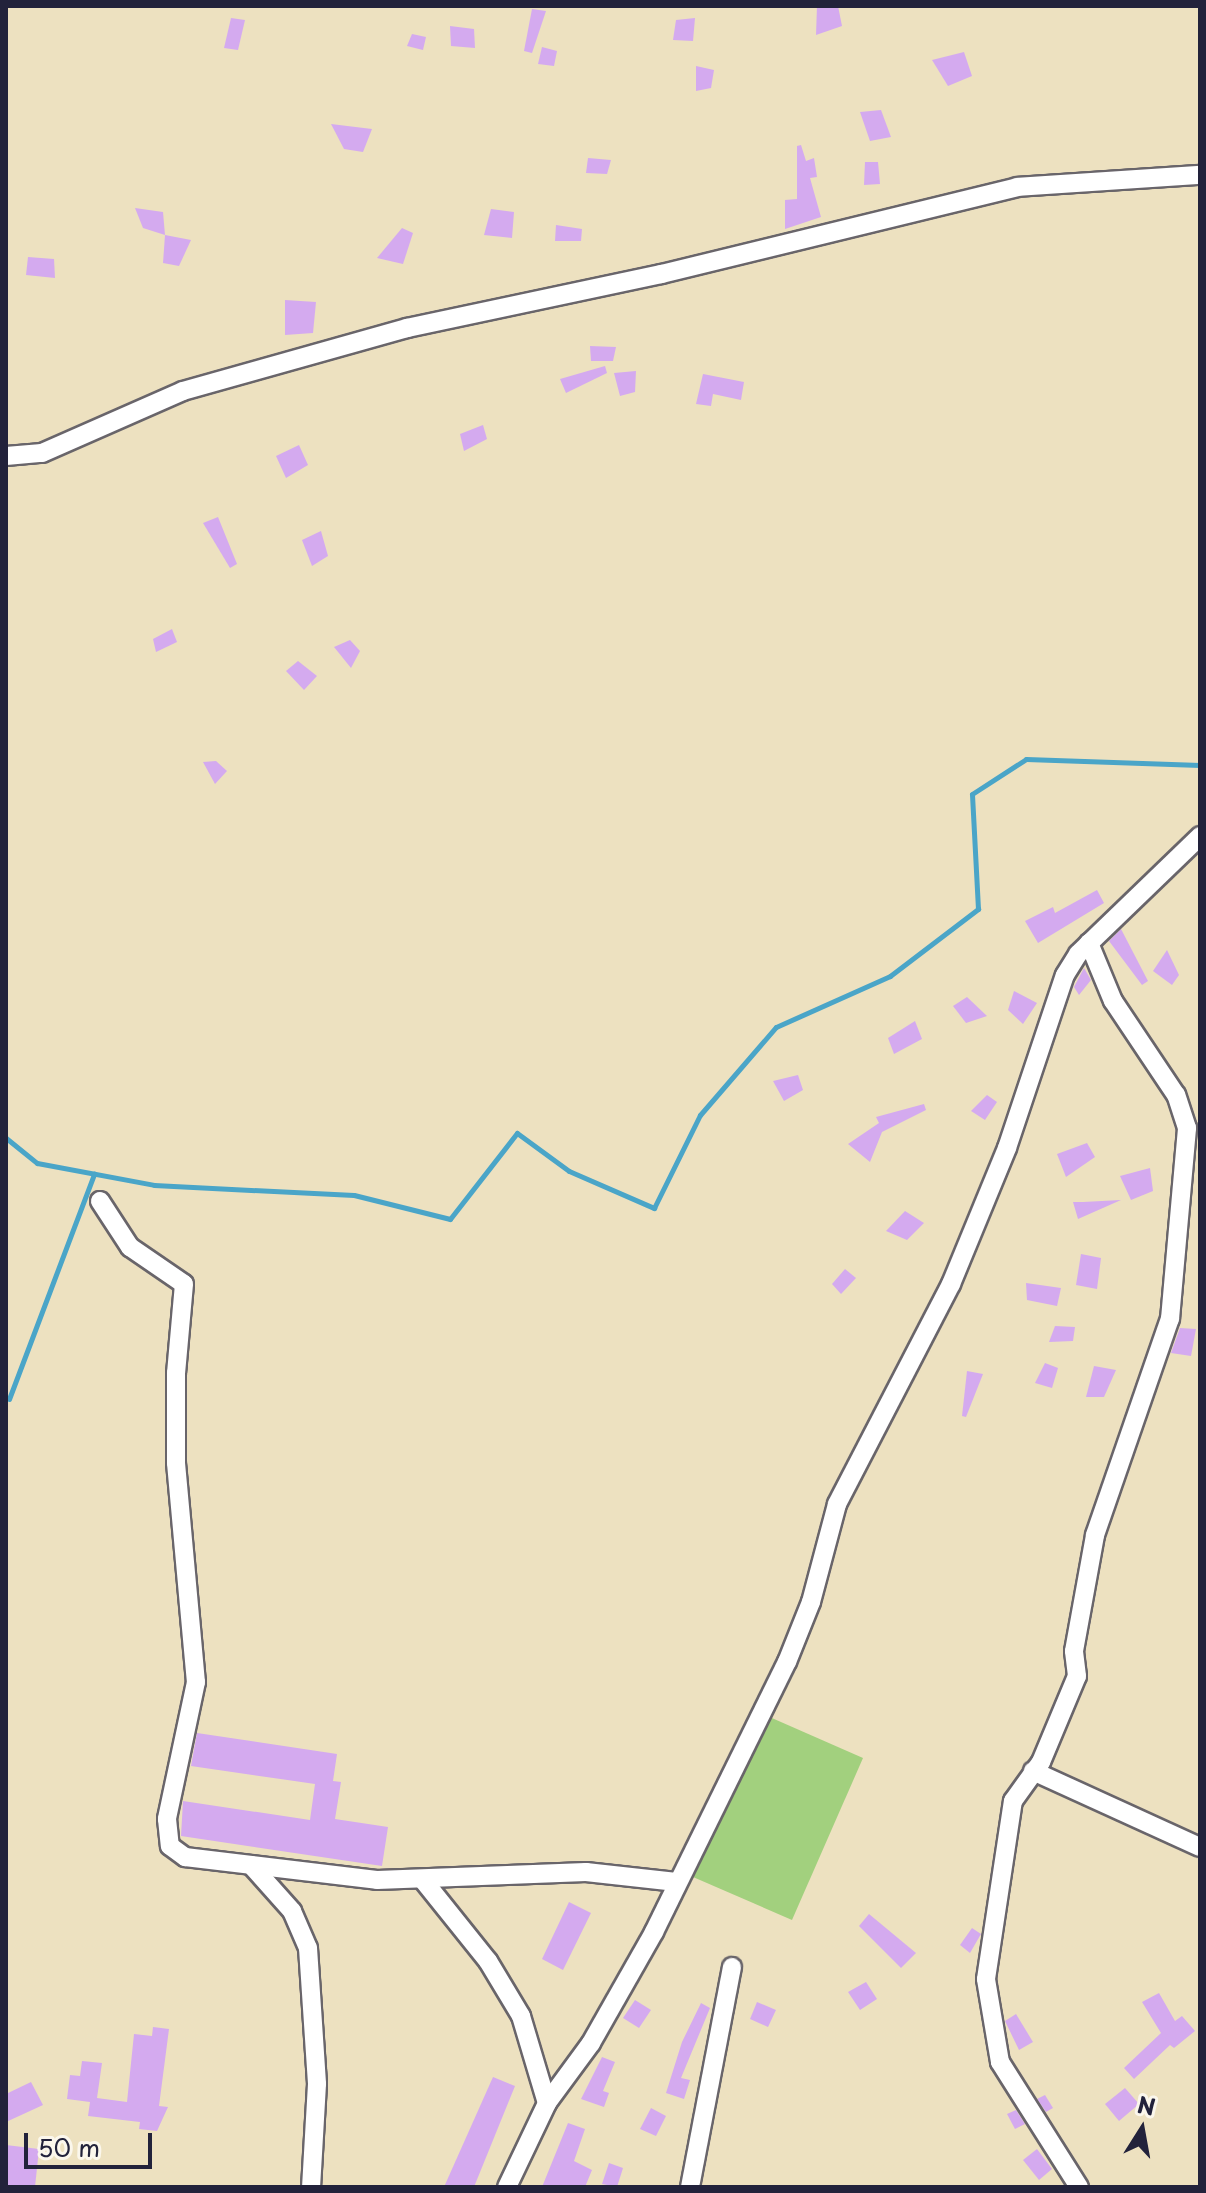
<!DOCTYPE html>
<html>
<head>
<meta charset="utf-8">
<style>
  body { margin:0 }
  #map { position:relative; width:1206px; height:2193px; overflow:hidden; background:#ede1c0; font-family:"Playpen Sans",sans-serif }
  div>[style] { position:absolute }
  [style*='--x'] { left:calc(var(--x)*1px); top:calc(var(--y)*1px); width:calc(var(--w)*1px); rotate:calc(var(--a)*1deg) }
  .green>* { inset:0; background:#a2d07e }
  .stream>* { height:5px; margin:-2.5px; padding:0 2.5px; transform-origin:2.5px; border-radius:2.5px; background:#4aa5c8 }
  .building>* { inset:0; background:#d4aaef }
  .roads { filter:drop-shadow(2px 0 #69656a) drop-shadow(-2px 0 #69656a) drop-shadow(0 2px #69656a) drop-shadow(0 -2px #69656a) }
  .minor>* { height:18px; margin:-9px; padding:0 9px; transform-origin:9px; border-radius:9px; background:#fff }
  span { translate:-50% -50%; white-space:nowrap; text-align:center; line-height:1.15; -webkit-text-stroke:7px #fbf7ec; paint-order:stroke }
  .frame { position:absolute; inset:0; border:8px solid #22223b; pointer-events:none }
  .north { position:absolute; left:1102px; top:2089px; width:80px; height:80px; -webkit-text-stroke:6px #fbf7ec; paint-order:stroke; rotate:11deg; font-size:22px; font-weight:700; line-height:32px; text-align:center; color:#22223b }
  .north::after { content:''; display:block; margin:auto; width:28px; height:36px; background:#22223b; clip-path:polygon(50% 0,100% 100%,50% 72%,0 100%) }
  .scale { position:absolute; left:24px; top:2133px; width:128px; height:36px; box-sizing:border-box; border:4px solid #22223b; border-top:0; padding-left:10px; font-size:24px; line-height:28px; white-space:nowrap; color:#22223b; -webkit-text-stroke:6px #fbf7ec; paint-order:stroke }
</style>
</head>
<body>
<div id="map">
  <div class="green">
    <i style="clip-path:polygon(765px 1715px,863px 1758px,792px 1920px,693px 1877px)"></i>
  </div>
  <div class="stream">
    <i style="--x:6;--y:1138;--w:40;--a:39"></i>
    <i style="--x:37;--y:1163;--w:119;--a:10.6"></i>
    <i style="--x:154;--y:1185;--w:200;--a:2.9"></i>
    <i style="--x:354;--y:1195;--w:99;--a:14"></i>
    <i style="--x:450;--y:1219;--w:109;--a:-52.1"></i>
    <i style="--x:517;--y:1133;--w:64;--a:36.2"></i>
    <i style="--x:569;--y:1171;--w:93;--a:23.5"></i>
    <i style="--x:654;--y:1208;--w:104;--a:-63.7"></i>
    <i style="--x:700;--y:1115;--w:116;--a:-49.2"></i>
    <i style="--x:776;--y:1027;--w:125;--a:-24.1"></i>
    <i style="--x:890;--y:976;--w:111;--a:-37.3"></i>
    <i style="--x:978;--y:909;--w:115;--a:-93"></i>
    <i style="--x:972;--y:794;--w:64;--a:-32.9"></i>
    <i style="--x:1026;--y:759;--w:174;--a:2"></i>
    <i style="--x:9;--y:1399;--w:241;--a:-69.3"></i>
  </div>
  <div class="building">
    <i style="clip-path:polygon(817px 6px,838px 6px,842px 26px,816px 35px)"></i>
    <i style="clip-path:polygon(532px 9px,546px 11px,532px 53px,524px 51px)"></i>
    <i style="clip-path:polygon(231px 18px,245px 20px,238px 50px,224px 48px)"></i>
    <i style="clip-path:polygon(695px 18px,693px 41px,673px 40px,676px 20px)"></i>
    <i style="clip-path:polygon(450px 26px,474px 29px,475px 48px,451px 46px)"></i>
    <i style="clip-path:polygon(412px 34px,426px 37px,423px 50px,407px 46px)"></i>
    <i style="clip-path:polygon(542px 47px,557px 51px,554px 66px,538px 64px)"></i>
    <i style="clip-path:polygon(964px 52px,972px 76px,948px 86px,932px 60px)"></i>
    <i style="clip-path:polygon(696px 66px,714px 70px,711px 88px,696px 91px)"></i>
    <i style="clip-path:polygon(881px 110px,891px 137px,870px 141px,860px 112px)"></i>
    <i style="clip-path:polygon(331px 124px,372px 129px,363px 152px,344px 149px)"></i>
    <i style="clip-path:polygon(801px 145px,806px 161px,814px 158px,817px 177px,810px 178px,821px 217px,785px 229px,785px 200px,797px 199px,797px 146px)"></i>
    <i style="clip-path:polygon(588px 158px,611px 160px,607px 174px,586px 173px)"></i>
    <i style="clip-path:polygon(865px 162px,878px 162px,880px 184px,864px 185px)"></i>
    <i style="clip-path:polygon(135px 208px,163px 212px,165px 235px,143px 228px)"></i>
    <i style="clip-path:polygon(491px 209px,514px 212px,512px 238px,484px 235px)"></i>
    <i style="clip-path:polygon(556px 225px,582px 229px,581px 241px,555px 241px)"></i>
    <i style="clip-path:polygon(402px 228px,413px 233px,403px 264px,377px 258px)"></i>
    <i style="clip-path:polygon(165px 235px,191px 240px,179px 266px,163px 263px)"></i>
    <i style="clip-path:polygon(28px 257px,54px 259px,55px 278px,26px 275px)"></i>
    <i style="clip-path:polygon(285px 300px,316px 302px,313px 333px,285px 335px)"></i>
    <i style="clip-path:polygon(590px 346px,616px 347px,613px 361px,591px 361px)"></i>
    <i style="clip-path:polygon(605px 366px,607px 373px,566px 393px,560px 379px)"></i>
    <i style="clip-path:polygon(636px 371px,635px 392px,620px 396px,614px 373px)"></i>
    <i style="clip-path:polygon(703px 374px,744px 382px,741px 400px,713px 394px,711px 406px,696px 404px)"></i>
    <i style="clip-path:polygon(483px 425px,487px 439px,464px 451px,460px 434px)"></i>
    <i style="clip-path:polygon(299px 445px,308px 465px,286px 478px,276px 456px)"></i>
    <i style="clip-path:polygon(218px 517px,237px 564px,230px 568px,203px 523px)"></i>
    <i style="clip-path:polygon(321px 531px,328px 556px,312px 566px,302px 540px)"></i>
    <i style="clip-path:polygon(172px 629px,177px 642px,156px 652px,153px 639px)"></i>
    <i style="clip-path:polygon(350px 640px,360px 651px,351px 668px,334px 647px)"></i>
    <i style="clip-path:polygon(298px 661px,317px 676px,304px 690px,286px 671px)"></i>
    <i style="clip-path:polygon(216px 761px,227px 771px,215px 784px,203px 762px)"></i>
    <i style="clip-path:polygon(1097px 890px,1104px 903px,1038px 943px,1025px 921px,1053px 907px,1055px 913px)"></i>
    <i style="clip-path:polygon(1121px 929px,1148px 981px,1142px 985px,1109px 941px)"></i>
    <i style="clip-path:polygon(1167px 950px,1179px 975px,1172px 985px,1153px 971px)"></i>
    <i style="clip-path:polygon(1084px 968px,1091px 980px,1079px 995px,1074px 987px)"></i>
    <i style="clip-path:polygon(1014px 991px,1037px 1003px,1023px 1024px,1008px 1010px)"></i>
    <i style="clip-path:polygon(967px 997px,987px 1016px,966px 1023px,953px 1006px)"></i>
    <i style="clip-path:polygon(915px 1021px,922px 1039px,894px 1054px,888px 1038px)"></i>
    <i style="clip-path:polygon(798px 1075px,803px 1090px,784px 1101px,773px 1081px)"></i>
    <i style="clip-path:polygon(987px 1095px,997px 1102px,985px 1120px,971px 1111px)"></i>
    <i style="clip-path:polygon(924px 1104px,926px 1110px,882px 1132px,870px 1162px,848px 1144px,879px 1123px,876px 1117px)"></i>
    <i style="clip-path:polygon(1087px 1143px,1095px 1157px,1066px 1177px,1057px 1154px)"></i>
    <i style="clip-path:polygon(1150px 1168px,1153px 1191px,1131px 1200px,1120px 1176px)"></i>
    <i style="clip-path:polygon(1121px 1200px,1078px 1219px,1073px 1202px,1083px 1202px)"></i>
    <i style="clip-path:polygon(905px 1211px,924px 1223px,907px 1240px,886px 1231px)"></i>
    <i style="clip-path:polygon(1081px 1254px,1101px 1258px,1097px 1289px,1076px 1285px)"></i>
    <i style="clip-path:polygon(845px 1269px,856px 1278px,841px 1294px,832px 1284px)"></i>
    <i style="clip-path:polygon(1026px 1283px,1061px 1288px,1057px 1306px,1027px 1300px)"></i>
    <i style="clip-path:polygon(1055px 1326px,1075px 1327px,1073px 1341px,1049px 1342px)"></i>
    <i style="clip-path:polygon(1180px 1328px,1196px 1329px,1191px 1356px,1171px 1353px)"></i>
    <i style="clip-path:polygon(1045px 1363px,1058px 1368px,1052px 1388px,1035px 1383px)"></i>
    <i style="clip-path:polygon(1094px 1366px,1116px 1370px,1104px 1397px,1086px 1397px)"></i>
    <i style="clip-path:polygon(967px 1371px,983px 1374px,966px 1417px,962px 1416px)"></i>
    <i style="clip-path:polygon(197px 1733px,337px 1754px,333px 1781px,341px 1782px,335px 1819px,388px 1827px,382px 1866px,181px 1836px,183px 1801px,310px 1820px,315px 1784px,191px 1766px)"></i>
    <i style="clip-path:polygon(569px 1902px,591px 1913px,563px 1970px,542px 1959px)"></i>
    <i style="clip-path:polygon(869px 1914px,916px 1953px,901px 1968px,859px 1926px)"></i>
    <i style="clip-path:polygon(972px 1928px,981px 1934px,970px 1953px,960px 1945px)"></i>
    <i style="clip-path:polygon(866px 1982px,877px 1999px,860px 2010px,848px 1992px)"></i>
    <i style="clip-path:polygon(1159px 1993px,1175px 2021px,1182px 2016px,1195px 2031px,1174px 2048px,1170px 2045px,1134px 2079px,1124px 2068px,1161px 2033px,1142px 2002px)"></i>
    <i style="clip-path:polygon(635px 2000px,651px 2010px,639px 2028px,623px 2018px)"></i>
    <i style="clip-path:polygon(757px 2002px,776px 2010px,768px 2027px,750px 2019px)"></i>
    <i style="clip-path:polygon(701px 2003px,710px 2008px,681px 2078px,690px 2080px,684px 2099px,666px 2093px,682px 2042px)"></i>
    <i style="clip-path:polygon(1016px 2014px,1033px 2042px,1019px 2050px,1005px 2021px)"></i>
    <i style="clip-path:polygon(153px 2027px,169px 2029px,159px 2106px,168px 2107px,157px 2131px,139px 2129px,140px 2122px,88px 2116px,90px 2102px,67px 2099px,70px 2075px,80px 2076px,82px 2061px,102px 2063px,97px 2098px,127px 2102px,134px 2034px,152px 2036px)"></i>
    <i style="clip-path:polygon(602px 2057px,615px 2062px,603px 2091px,609px 2093px,604px 2107px,581px 2099px)"></i>
    <i style="clip-path:polygon(493px 2077px,515px 2086px,474px 2187px,444px 2187px)"></i>
    <i style="clip-path:polygon(31px 2082px,43px 2105px,6px 2122px,6px 2094px)"></i>
    <i style="clip-path:polygon(1125px 2088px,1139px 2104px,1119px 2121px,1105px 2104px)"></i>
    <i style="clip-path:polygon(1045px 2095px,1053px 2108px,1046px 2112px,1037px 2099px)"></i>
    <i style="clip-path:polygon(651px 2108px,666px 2116px,656px 2136px,640px 2129px)"></i>
    <i style="clip-path:polygon(1016px 2110px,1025px 2124px,1015px 2129px,1007px 2114px)"></i>
    <i style="clip-path:polygon(568px 2123px,585px 2129px,574px 2161px,592px 2170px,585px 2187px,542px 2187px)"></i>
    <i style="clip-path:polygon(6px 2145px,39px 2149px,35px 2187px,6px 2187px)"></i>
    <i style="clip-path:polygon(1037px 2149px,1052px 2169px,1039px 2180px,1023px 2160px)"></i>
    <i style="clip-path:polygon(609px 2163px,623px 2168px,617px 2187px,602px 2184px)"></i>
  </div>
  <div class="roads">
    <div class="minor">
      <i style="--x:6;--y:456;--w:36;--a:-5"></i>
      <i style="--x:42;--y:453;--w:154;--a:-23.7"></i>
      <i style="--x:183;--y:391;--w:233;--a:-15.7"></i>
      <i style="--x:407;--y:328;--w:260;--a:-12"></i>
      <i style="--x:661;--y:274;--w:366;--a:-13.7"></i>
      <i style="--x:1017;--y:187;--w:183;--a:-3.8"></i>
      <i style="--x:100;--y:1201;--w:55;--a:56.9"></i>
      <i style="--x:130;--y:1247;--w:65;--a:34.4"></i>
      <i style="--x:184;--y:1284;--w:89;--a:95.1"></i>
      <i style="--x:176;--y:1373;--w:90;--a:90"></i>
      <i style="--x:176;--y:1463;--w:220;--a:84.8"></i>
      <i style="--x:196;--y:1682;--w:140;--a:102"></i>
      <i style="--x:167;--y:1819;--w:27;--a:84"></i>
      <i style="--x:170;--y:1846;--w:19;--a:36"></i>
      <i style="--x:185;--y:1857;--w:193;--a:6.8"></i>
      <i style="--x:377;--y:1880;--w:209;--a:-2.2"></i>
      <i style="--x:586;--y:1872;--w:91;--a:6.3"></i>
      <i style="--x:1033;--y:1771;--w:183;--a:24.5"></i>
      <i style="--x:251;--y:1865;--w:62;--a:48.3"></i>
      <i style="--x:292;--y:1911;--w:40;--a:66.6"></i>
      <i style="--x:308;--y:1948;--w:136;--a:86.2"></i>
      <i style="--x:317;--y:2084;--w:103;--a:93.3"></i>
      <i style="--x:423;--y:1880;--w:104;--a:51.3"></i>
      <i style="--x:488;--y:1961;--w:64;--a:59"></i>
      <i style="--x:521;--y:2016;--w:91;--a:73.4"></i>
      <i style="--x:507;--y:2187;--w:93;--a:-64.5"></i>
      <i style="--x:547;--y:2103;--w:74;--a:-53.7"></i>
      <i style="--x:591;--y:2043;--w:128;--a:-60.4"></i>
      <i style="--x:654;--y:1932;--w:301;--a:-63.8"></i>
      <i style="--x:787;--y:1662;--w:65;--a:-68.2"></i>
      <i style="--x:811;--y:1602;--w:101;--a:-75.1"></i>
      <i style="--x:837;--y:1504;--w:248;--a:-62.6"></i>
      <i style="--x:951;--y:1284;--w:147;--a:-67.6"></i>
      <i style="--x:1007;--y:1148;--w:182;--a:-71.5"></i>
      <i style="--x:1065;--y:975;--w:25;--a:-58"></i>
      <i style="--x:1078;--y:954;--w:170;--a:-44"></i>
      <i style="--x:690;--y:2187;--w:224;--a:-79.2"></i>
      <i style="--x:1079;--y:2187;--w:148;--a:-122.3"></i>
      <i style="--x:1000;--y:2062;--w:84;--a:-99.6"></i>
      <i style="--x:986;--y:1979;--w:180;--a:-81.4"></i>
      <i style="--x:1013;--y:1801;--w:48;--a:-54.3"></i>
      <i style="--x:1041;--y:1762;--w:93;--a:-67.3"></i>
      <i style="--x:1077;--y:1676;--w:25;--a:-97"></i>
      <i style="--x:1074;--y:1651;--w:118;--a:-79.7"></i>
      <i style="--x:1095;--y:1535;--w:229;--a:-70.9"></i>
      <i style="--x:1170;--y:1319;--w:192;--a:-84.9"></i>
      <i style="--x:1187;--y:1128;--w:35;--a:-108"></i>
      <i style="--x:1176;--y:1095;--w:113;--a:-123.8"></i>
      <i style="--x:1113;--y:1001;--w:63;--a:-112.5"></i>
    </div>
  </div>
  <div class="frame"></div>
  <div class="north">N</div>
  <div class="scale">50 m</div>
</div>
</body>
</html>
